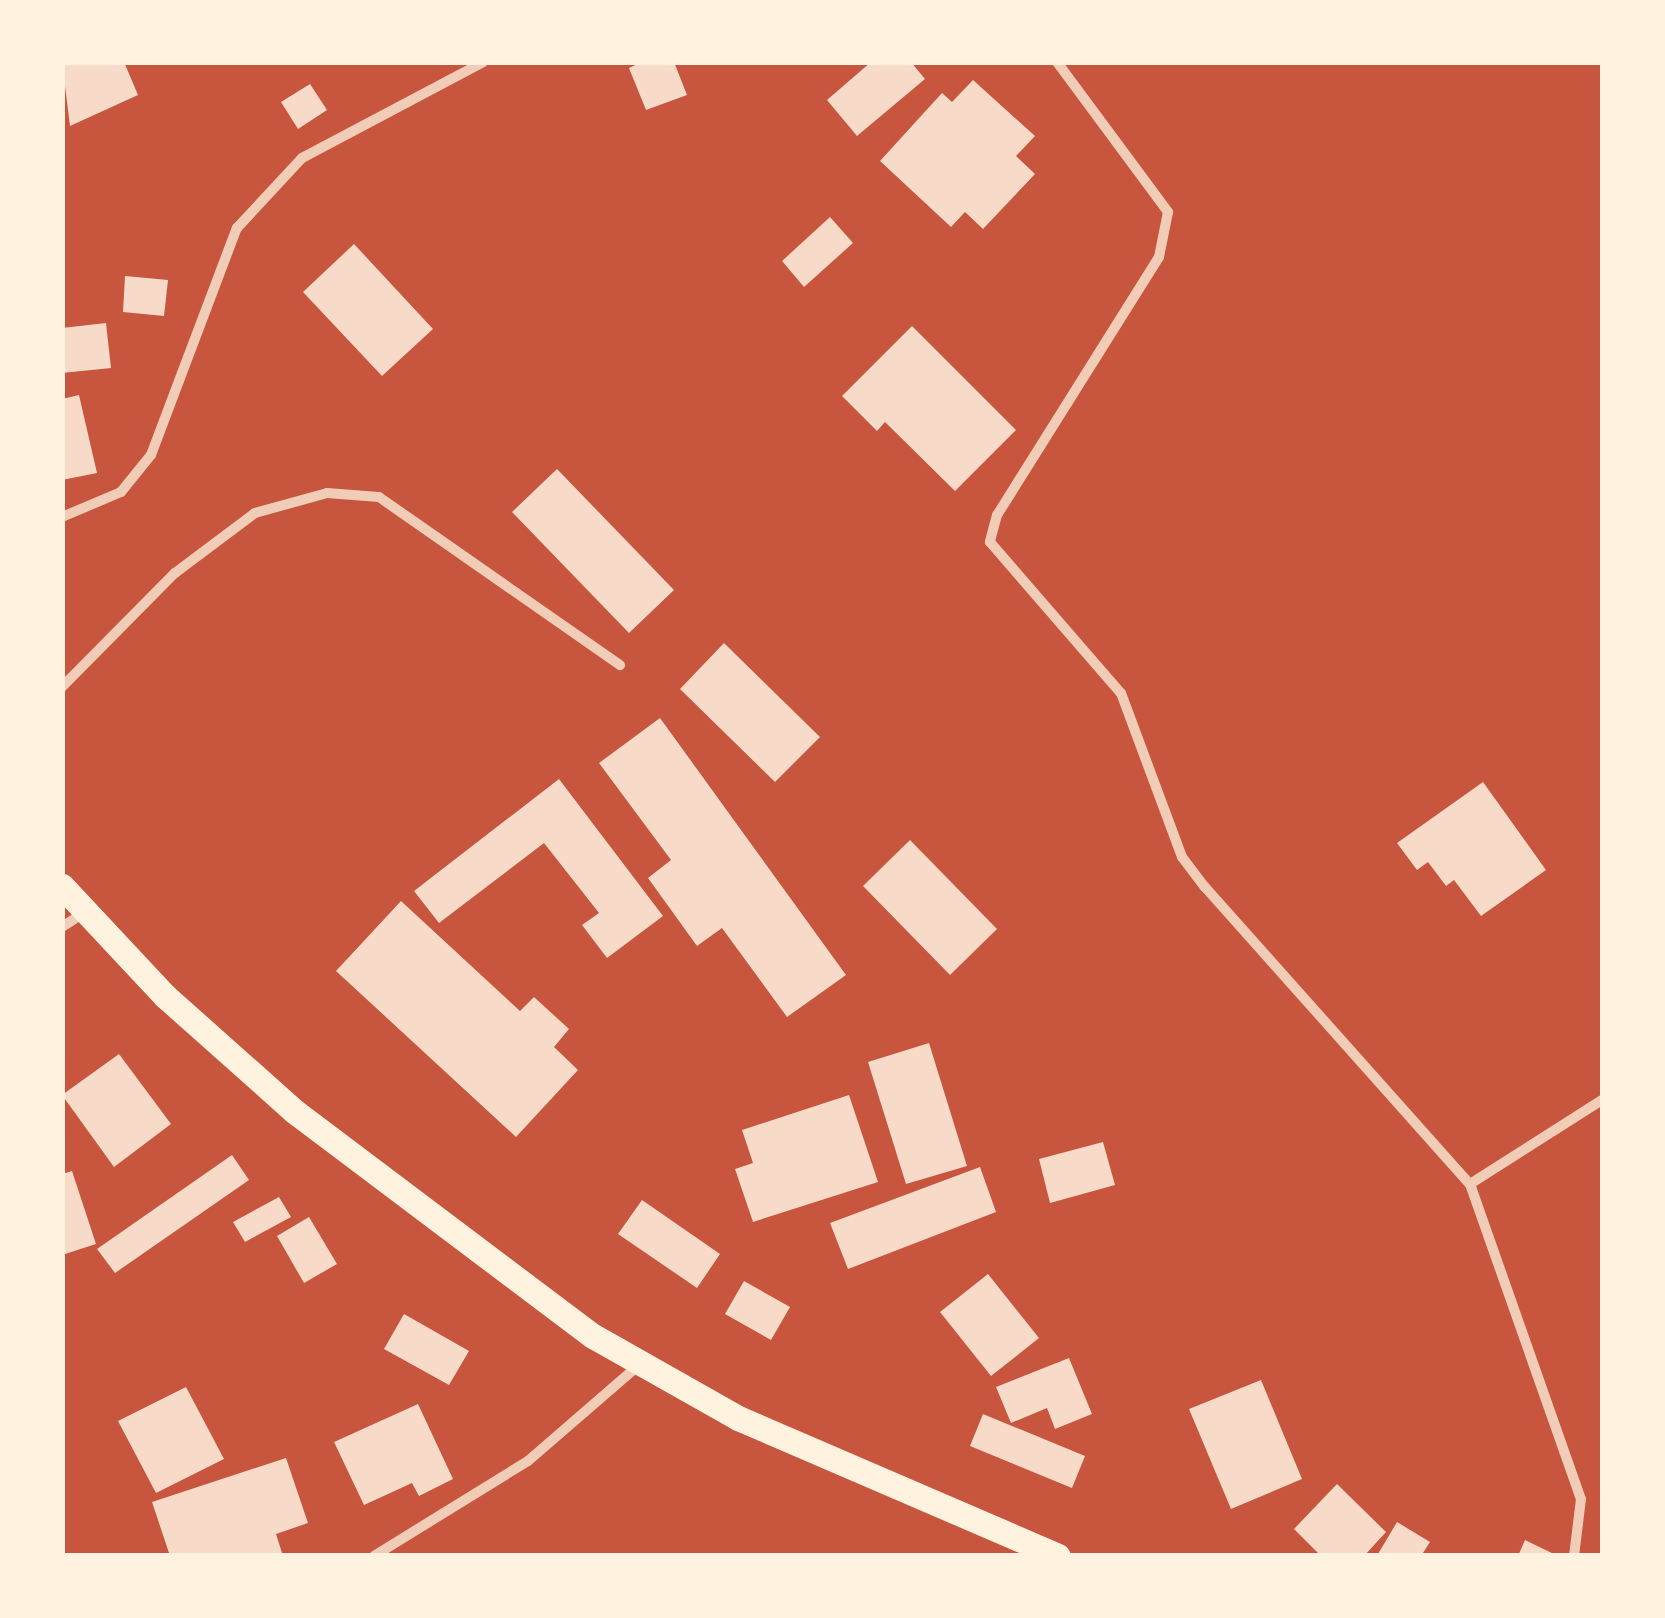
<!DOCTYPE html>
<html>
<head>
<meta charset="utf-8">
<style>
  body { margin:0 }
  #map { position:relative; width:1665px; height:1618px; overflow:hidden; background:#c8553d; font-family:"Golos Text",sans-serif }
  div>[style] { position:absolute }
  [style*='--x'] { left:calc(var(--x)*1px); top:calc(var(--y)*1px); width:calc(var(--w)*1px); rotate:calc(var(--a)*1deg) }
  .building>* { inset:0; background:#f7dbc8 }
  .minor>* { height:10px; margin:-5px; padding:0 5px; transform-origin:5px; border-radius:5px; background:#f1ccb7 }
  .primary>* { height:25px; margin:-12.5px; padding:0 12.5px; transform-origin:12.5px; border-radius:12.5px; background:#fff3e0 }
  span { translate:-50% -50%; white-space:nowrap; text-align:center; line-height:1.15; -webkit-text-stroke:9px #fff3e0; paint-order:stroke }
  .frame { position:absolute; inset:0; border:65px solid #fff3e0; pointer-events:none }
</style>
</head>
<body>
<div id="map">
  <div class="building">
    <i style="clip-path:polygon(62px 62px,124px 62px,138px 95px,70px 126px)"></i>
    <i style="clip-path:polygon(642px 62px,674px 62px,687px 95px,646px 110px,629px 68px)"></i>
    <i style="clip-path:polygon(871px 62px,911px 62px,925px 79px,857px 136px,827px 100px)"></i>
    <i style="clip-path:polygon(973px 80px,1035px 136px,1016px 156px,1035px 174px,983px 229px,965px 212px,951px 227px,880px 161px,942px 93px,952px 102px)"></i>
    <i style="clip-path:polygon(310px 84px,327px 110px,298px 129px,281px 102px)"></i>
    <i style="clip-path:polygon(830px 217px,853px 243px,804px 287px,782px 261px)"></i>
    <i style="clip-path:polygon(354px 244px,433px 329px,382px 376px,303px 292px)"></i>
    <i style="clip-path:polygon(125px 276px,168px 280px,164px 316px,123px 312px)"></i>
    <i style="clip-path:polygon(106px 323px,111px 368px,62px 373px,62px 328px)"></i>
    <i style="clip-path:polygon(912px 326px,1016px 430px,955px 491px,885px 422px,877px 431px,842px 396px)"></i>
    <i style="clip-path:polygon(79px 395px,97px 473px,62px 480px,62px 399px)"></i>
    <i style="clip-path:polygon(557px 469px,674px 590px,629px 633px,512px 512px)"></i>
    <i style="clip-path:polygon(724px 643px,820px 737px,775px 782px,680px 689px)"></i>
    <i style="clip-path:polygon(660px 718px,846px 975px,787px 1017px,722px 928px,697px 946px,648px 878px,671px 860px,599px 763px)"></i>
    <i style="clip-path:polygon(559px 779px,663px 916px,607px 958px,582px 925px,599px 913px,544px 843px,439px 923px,414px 891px)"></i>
    <i style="clip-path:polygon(1483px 782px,1546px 870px,1481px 916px,1454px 880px,1446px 886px,1428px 862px,1417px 870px,1397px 843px)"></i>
    <i style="clip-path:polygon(910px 840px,997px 929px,950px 975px,863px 886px)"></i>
    <i style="clip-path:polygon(401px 901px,520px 1011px,534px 997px,569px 1029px,554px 1047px,578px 1070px,516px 1137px,336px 971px)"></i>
    <i style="clip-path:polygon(929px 1043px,967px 1166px,906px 1184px,868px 1062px)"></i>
    <i style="clip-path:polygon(119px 1054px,171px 1124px,114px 1167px,62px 1095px)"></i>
    <i style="clip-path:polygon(849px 1095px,878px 1182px,753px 1222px,735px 1169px,753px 1163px,742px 1130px)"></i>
    <i style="clip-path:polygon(1103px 1142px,1115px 1185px,1050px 1203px,1039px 1159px)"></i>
    <i style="clip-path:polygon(232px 1155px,249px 1180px,115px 1273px,97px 1249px)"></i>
    <i style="clip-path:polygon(980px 1167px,996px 1212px,848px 1269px,830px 1223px)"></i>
    <i style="clip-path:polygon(72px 1171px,96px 1244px,62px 1255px,62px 1174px)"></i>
    <i style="clip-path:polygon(279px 1197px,291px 1217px,245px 1242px,233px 1222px)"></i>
    <i style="clip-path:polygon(642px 1200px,720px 1254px,697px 1288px,618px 1234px)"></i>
    <i style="clip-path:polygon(309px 1217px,337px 1264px,304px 1283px,277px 1236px)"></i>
    <i style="clip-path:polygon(988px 1274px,1039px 1338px,991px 1376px,940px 1312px)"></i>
    <i style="clip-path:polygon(744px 1281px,790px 1307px,771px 1340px,725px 1314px)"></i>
    <i style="clip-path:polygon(404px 1314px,469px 1351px,449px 1385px,384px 1349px)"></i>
    <i style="clip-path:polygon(1069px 1358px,1092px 1414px,1055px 1429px,1047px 1408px,1011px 1423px,996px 1387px)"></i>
    <i style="clip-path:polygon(1261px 1380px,1302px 1479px,1231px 1509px,1189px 1409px)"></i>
    <i style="clip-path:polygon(186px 1387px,224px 1459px,156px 1493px,118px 1421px)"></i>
    <i style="clip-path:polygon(418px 1404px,453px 1479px,419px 1496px,412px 1483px,364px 1505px,334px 1442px)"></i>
    <i style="clip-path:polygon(983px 1414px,1085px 1456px,1072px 1488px,970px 1446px)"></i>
    <i style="clip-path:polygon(286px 1458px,308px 1523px,276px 1534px,283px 1556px,170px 1556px,152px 1502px)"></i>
    <i style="clip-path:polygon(1337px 1484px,1386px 1532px,1364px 1556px,1321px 1556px,1294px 1529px)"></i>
    <i style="clip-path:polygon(1397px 1522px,1430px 1542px,1421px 1556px,1378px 1554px)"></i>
    <i style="clip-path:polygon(1525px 1540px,1558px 1556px,1518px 1556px)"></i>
  </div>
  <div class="minor">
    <i style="--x:1057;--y:62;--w:187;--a:53.5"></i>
    <i style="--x:1168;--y:212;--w:46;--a:101.3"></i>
    <i style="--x:1159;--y:257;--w:305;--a:122.1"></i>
    <i style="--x:997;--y:515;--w:28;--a:105"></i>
    <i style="--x:990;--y:542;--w:200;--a:49.1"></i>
    <i style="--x:1121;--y:693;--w:175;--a:69.6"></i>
    <i style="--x:1182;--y:857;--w:38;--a:53"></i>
    <i style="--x:1205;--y:887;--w:398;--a:48.3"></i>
    <i style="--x:1470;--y:1184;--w:334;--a:70.6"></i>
    <i style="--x:1581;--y:1499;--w:57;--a:97"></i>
    <i style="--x:62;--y:517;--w:64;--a:-23"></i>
    <i style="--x:121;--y:492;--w:48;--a:-51"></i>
    <i style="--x:151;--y:455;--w:243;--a:-69.3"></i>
    <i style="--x:237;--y:228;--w:96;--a:-47.1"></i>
    <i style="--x:302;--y:158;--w:205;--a:-27.9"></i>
    <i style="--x:62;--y:687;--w:161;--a:-45.3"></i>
    <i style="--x:175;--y:573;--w:100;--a:-36.9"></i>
    <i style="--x:255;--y:513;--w:75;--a:-15.5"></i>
    <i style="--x:327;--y:493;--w:52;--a:4.4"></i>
    <i style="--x:379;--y:497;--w:294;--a:34.9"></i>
    <i style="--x:62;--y:927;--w:27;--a:-33"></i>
    <i style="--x:1470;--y:1184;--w:156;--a:-32.5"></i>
    <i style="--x:374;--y:1556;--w:181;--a:-31.7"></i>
    <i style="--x:528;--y:1461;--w:148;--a:-40.9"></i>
  </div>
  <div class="primary">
    <i style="--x:62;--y:886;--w:151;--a:46.9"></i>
    <i style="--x:165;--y:996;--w:173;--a:41.7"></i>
    <i style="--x:294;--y:1111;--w:374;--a:37"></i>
    <i style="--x:593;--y:1336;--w:167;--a:29.5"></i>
    <i style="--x:738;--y:1418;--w:348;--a:23.3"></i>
  </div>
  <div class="frame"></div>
</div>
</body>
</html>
